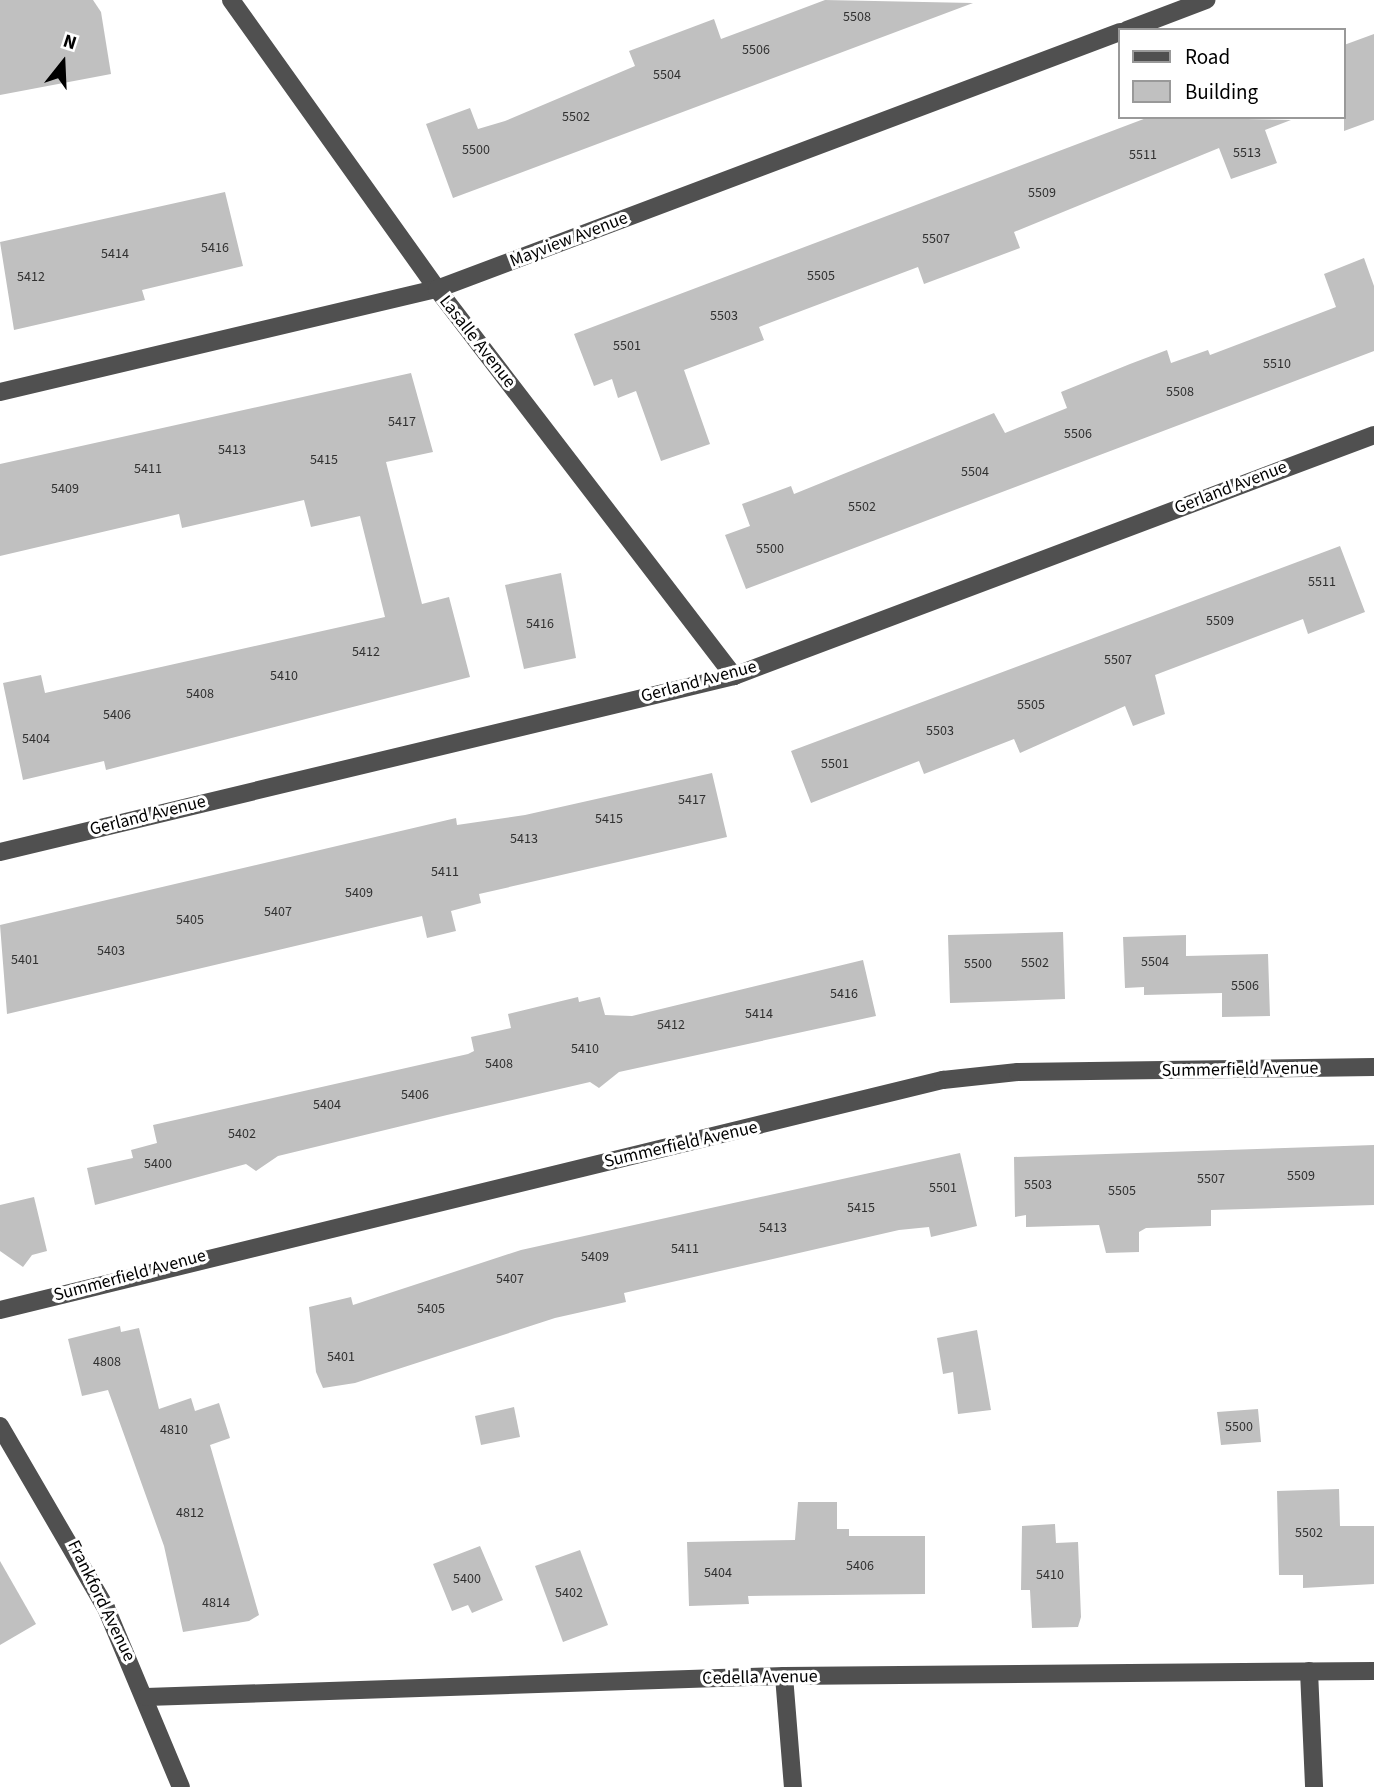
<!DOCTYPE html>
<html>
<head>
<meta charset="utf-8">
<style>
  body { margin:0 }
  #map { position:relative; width:1374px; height:1787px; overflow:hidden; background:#fff; font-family:"Source Sans 3",sans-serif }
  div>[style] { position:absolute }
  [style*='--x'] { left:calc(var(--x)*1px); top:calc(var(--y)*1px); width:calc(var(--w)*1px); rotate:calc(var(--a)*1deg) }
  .building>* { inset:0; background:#c0c0c0 }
  .minor>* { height:18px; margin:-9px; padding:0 9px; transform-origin:9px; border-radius:9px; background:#505050 }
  span { translate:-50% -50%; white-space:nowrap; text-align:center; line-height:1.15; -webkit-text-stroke:6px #fff; paint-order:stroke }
  .number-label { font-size:14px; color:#303030 }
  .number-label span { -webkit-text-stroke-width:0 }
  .street-label { font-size:18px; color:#000 }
  .legend { position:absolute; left:1118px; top:28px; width:228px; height:91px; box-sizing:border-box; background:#fff; border:2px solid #999; margin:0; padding:9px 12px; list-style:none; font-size:21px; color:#000 }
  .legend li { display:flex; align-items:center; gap:14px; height:35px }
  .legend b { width:35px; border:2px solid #999 }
  .north { position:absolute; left:28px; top:28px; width:70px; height:70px; -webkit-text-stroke:5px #fff; paint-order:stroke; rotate:18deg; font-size:19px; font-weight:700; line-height:28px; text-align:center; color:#000 }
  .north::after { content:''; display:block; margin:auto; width:24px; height:32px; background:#000; clip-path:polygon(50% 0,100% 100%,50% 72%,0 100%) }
</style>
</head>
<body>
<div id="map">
  <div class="building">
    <i style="clip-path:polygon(0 0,93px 0,101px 12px,111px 74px,0 95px)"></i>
    <i style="clip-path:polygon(825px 0,973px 3px,453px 198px,426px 124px,470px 108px,478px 129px,505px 121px,635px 66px,629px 51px,714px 19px,721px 39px)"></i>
    <i style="clip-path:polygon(1374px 34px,1374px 120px,1344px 131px,1344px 45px)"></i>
    <i style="clip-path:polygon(1149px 117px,1291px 120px,1265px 130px,1277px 163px,1231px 179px,1219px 148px,1014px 232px,1020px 248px,924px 284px,918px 267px,759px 327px,764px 340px,684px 370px,710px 444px,661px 461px,636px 391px,618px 398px,612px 379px,594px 386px,574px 334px)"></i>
    <i style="clip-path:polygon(225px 192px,243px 266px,142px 290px,145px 300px,14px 330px,0 242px)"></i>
    <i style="clip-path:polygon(1364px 258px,1374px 286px,1374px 351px,746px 589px,725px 535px,750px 526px,742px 504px,791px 486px,794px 494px,994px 413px,1005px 433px,1067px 408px,1061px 392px,1130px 364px,1167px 350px,1171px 363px,1208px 350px,1210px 355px,1336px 307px,1324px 274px)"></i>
    <i style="clip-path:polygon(411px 373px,433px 452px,386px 462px,422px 604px,449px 597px,470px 677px,106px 770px,104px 761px,23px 780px,3px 683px,41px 675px,45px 693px,385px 617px,360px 516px,311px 527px,304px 500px,182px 528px,179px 514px,0 556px,0 464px)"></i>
    <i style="clip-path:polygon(1340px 546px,1365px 612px,1308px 634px,1303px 619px,1155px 675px,1165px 714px,1133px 726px,1125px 706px,1020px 753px,1014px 739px,924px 774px,919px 761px,811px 803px,791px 751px)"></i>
    <i style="clip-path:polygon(561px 573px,576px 658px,524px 669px,505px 585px)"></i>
    <i style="clip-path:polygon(712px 773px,727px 837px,479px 894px,481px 903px,451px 911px,456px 931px,427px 938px,422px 916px,7px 1014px,0 925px,456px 818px,457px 825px,525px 815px)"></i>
    <i style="clip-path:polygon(1063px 932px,1065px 999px,950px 1003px,948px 935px)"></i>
    <i style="clip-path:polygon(1186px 935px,1186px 956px,1268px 954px,1270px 1016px,1222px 1017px,1222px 993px,1144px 995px,1144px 987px,1125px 988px,1123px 937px)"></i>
    <i style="clip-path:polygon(863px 960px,876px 1016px,619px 1072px,599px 1088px,590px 1082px,447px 1115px,278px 1156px,256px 1171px,246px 1164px,95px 1205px,87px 1168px,133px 1158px,131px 1150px,157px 1143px,153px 1125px,468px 1054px,474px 1051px,471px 1037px,511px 1028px,508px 1014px,578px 997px,579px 1002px,600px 997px,605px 1015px,632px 1016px)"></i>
    <i style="clip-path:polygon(1374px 1145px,1374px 1205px,1211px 1210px,1211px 1226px,1146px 1228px,1139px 1232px,1139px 1252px,1106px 1253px,1099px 1225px,1026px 1227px,1026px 1215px,1015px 1217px,1014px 1157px)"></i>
    <i style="clip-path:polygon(960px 1153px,977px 1226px,931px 1237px,929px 1227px,899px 1230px,624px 1293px,626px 1302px,555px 1318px,355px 1383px,323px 1388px,316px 1372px,309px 1307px,351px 1297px,353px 1305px,521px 1250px)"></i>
    <i style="clip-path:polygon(34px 1197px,47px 1251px,32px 1255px,23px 1267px,0 1251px,0 1205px)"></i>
    <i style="clip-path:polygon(120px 1326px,121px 1332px,139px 1328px,159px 1409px,191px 1398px,195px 1411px,219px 1403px,230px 1438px,210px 1445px,259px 1615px,249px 1621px,183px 1632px,164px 1546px,108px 1390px,82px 1396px,68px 1339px)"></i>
    <i style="clip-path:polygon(977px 1330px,991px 1410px,958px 1414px,953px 1372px,943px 1374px,937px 1338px)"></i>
    <i style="clip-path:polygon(514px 1407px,520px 1437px,481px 1445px,475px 1416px)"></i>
    <i style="clip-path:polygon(1258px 1409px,1261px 1442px,1221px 1445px,1217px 1412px)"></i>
    <i style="clip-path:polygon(1339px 1489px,1340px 1526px,1374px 1526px,1374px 1584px,1303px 1588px,1303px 1575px,1279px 1575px,1277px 1491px)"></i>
    <i style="clip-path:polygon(798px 1502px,837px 1502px,837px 1529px,849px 1529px,849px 1536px,925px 1536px,925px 1594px,748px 1596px,749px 1604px,689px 1606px,687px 1542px,795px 1540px)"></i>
    <i style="clip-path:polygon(1055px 1524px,1056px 1543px,1078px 1542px,1081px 1617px,1078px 1627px,1032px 1628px,1030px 1590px,1021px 1590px,1022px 1526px)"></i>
    <i style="clip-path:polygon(480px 1546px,503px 1600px,472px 1613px,468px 1605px,452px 1611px,433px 1564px)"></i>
    <i style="clip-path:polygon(580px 1550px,608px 1625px,563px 1642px,535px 1566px)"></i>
    <i style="clip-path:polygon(0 1561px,36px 1624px,0 1645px)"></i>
  </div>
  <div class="minor">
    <i style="--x:231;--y:0;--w:355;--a:54.5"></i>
    <i style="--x:437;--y:289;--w:488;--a:52.5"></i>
    <i style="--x:1127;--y:30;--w:85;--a:-20.8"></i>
    <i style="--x:0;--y:392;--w:449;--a:-13.3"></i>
    <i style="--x:437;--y:289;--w:730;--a:-20.62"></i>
    <i style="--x:0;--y:852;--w:755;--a:-13.48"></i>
    <i style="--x:734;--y:676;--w:684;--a:-20.63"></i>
    <i style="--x:0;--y:1310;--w:971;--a:-13.71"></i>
    <i style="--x:943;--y:1080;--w:75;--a:-6.1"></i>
    <i style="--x:1018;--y:1072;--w:356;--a:-0.8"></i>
    <i style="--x:0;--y:1426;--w:211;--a:59.8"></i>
    <i style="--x:106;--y:1608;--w:194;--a:67.3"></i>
    <i style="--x:1309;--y:1671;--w:116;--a:87.5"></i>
    <i style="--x:784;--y:1676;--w:111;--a:85.4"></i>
    <i style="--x:146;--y:1697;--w:638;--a:-1.89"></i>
    <i style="--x:784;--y:1676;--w:590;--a:-0.49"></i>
  </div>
  <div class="number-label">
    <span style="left:857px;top:17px">5508</span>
    <span style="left:756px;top:50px">5506</span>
    <span style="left:667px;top:75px">5504</span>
    <span style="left:576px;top:117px">5502</span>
    <span style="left:476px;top:150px">5500</span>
    <span style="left:1247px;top:153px">5513</span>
    <span style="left:1143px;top:155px">5511</span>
    <span style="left:1042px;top:193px">5509</span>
    <span style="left:936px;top:239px">5507</span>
    <span style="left:215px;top:248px">5416</span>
    <span style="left:115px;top:254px">5414</span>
    <span style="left:821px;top:276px">5505</span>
    <span style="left:31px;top:277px">5412</span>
    <span style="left:724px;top:316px">5503</span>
    <span style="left:627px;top:346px">5501</span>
    <span style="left:1277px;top:364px">5510</span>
    <span style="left:1180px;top:392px">5508</span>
    <span style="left:402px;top:422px">5417</span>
    <span style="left:1078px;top:434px">5506</span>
    <span style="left:232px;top:450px">5413</span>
    <span style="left:324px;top:460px">5415</span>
    <span style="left:148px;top:469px">5411</span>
    <span style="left:975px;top:472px">5504</span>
    <span style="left:65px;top:489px">5409</span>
    <span style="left:862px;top:507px">5502</span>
    <span style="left:770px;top:549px">5500</span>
    <span style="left:1322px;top:582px">5511</span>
    <span style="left:1220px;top:621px">5509</span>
    <span style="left:540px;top:624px">5416</span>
    <span style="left:366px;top:652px">5412</span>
    <span style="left:1118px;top:660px">5507</span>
    <span style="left:284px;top:676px">5410</span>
    <span style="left:200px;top:694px">5408</span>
    <span style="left:1031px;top:705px">5505</span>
    <span style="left:117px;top:715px">5406</span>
    <span style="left:940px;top:731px">5503</span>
    <span style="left:36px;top:739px">5404</span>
    <span style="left:835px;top:764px">5501</span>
    <span style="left:692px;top:800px">5417</span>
    <span style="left:609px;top:819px">5415</span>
    <span style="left:524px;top:839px">5413</span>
    <span style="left:445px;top:872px">5411</span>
    <span style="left:359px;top:893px">5409</span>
    <span style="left:278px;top:912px">5407</span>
    <span style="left:190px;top:920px">5405</span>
    <span style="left:111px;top:951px">5403</span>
    <span style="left:25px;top:960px">5401</span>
    <span style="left:1155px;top:962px">5504</span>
    <span style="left:1035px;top:963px">5502</span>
    <span style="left:978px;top:964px">5500</span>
    <span style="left:1245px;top:986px">5506</span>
    <span style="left:844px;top:994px">5416</span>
    <span style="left:759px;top:1014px">5414</span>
    <span style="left:671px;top:1025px">5412</span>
    <span style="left:585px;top:1049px">5410</span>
    <span style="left:499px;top:1064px">5408</span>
    <span style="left:415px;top:1095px">5406</span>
    <span style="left:327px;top:1105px">5404</span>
    <span style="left:242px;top:1134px">5402</span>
    <span style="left:158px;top:1164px">5400</span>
    <span style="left:1301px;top:1176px">5509</span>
    <span style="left:1211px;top:1179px">5507</span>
    <span style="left:1038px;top:1185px">5503</span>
    <span style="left:943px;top:1188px">5501</span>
    <span style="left:1122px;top:1191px">5505</span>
    <span style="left:861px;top:1208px">5415</span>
    <span style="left:773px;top:1228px">5413</span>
    <span style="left:685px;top:1249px">5411</span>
    <span style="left:595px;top:1257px">5409</span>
    <span style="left:510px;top:1279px">5407</span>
    <span style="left:431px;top:1309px">5405</span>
    <span style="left:341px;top:1357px">5401</span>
    <span style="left:107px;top:1362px">4808</span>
    <span style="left:1239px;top:1427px">5500</span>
    <span style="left:174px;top:1430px">4810</span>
    <span style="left:190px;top:1513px">4812</span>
    <span style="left:1309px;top:1533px">5502</span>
    <span style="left:860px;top:1566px">5406</span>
    <span style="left:718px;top:1573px">5404</span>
    <span style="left:1050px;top:1575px">5410</span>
    <span style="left:467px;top:1579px">5400</span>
    <span style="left:569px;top:1593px">5402</span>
    <span style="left:216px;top:1603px">4814</span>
  </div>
  <div class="street-label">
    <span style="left:569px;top:240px;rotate:-21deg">Mayview Avenue</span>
    <span style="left:477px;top:342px;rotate:52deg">Lasalle Avenue</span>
    <span style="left:1231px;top:488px;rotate:-21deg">Gerland Avenue</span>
    <span style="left:699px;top:682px;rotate:-15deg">Gerland Avenue</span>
    <span style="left:148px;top:816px;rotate:-14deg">Gerland Avenue</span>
    <span style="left:1240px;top:1070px;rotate:-1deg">Summerfield Avenue</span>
    <span style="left:681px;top:1145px;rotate:-13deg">Summerfield Avenue</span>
    <span style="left:130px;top:1276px;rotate:-15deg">Summerfield Avenue</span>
    <span style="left:101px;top:1601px;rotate:64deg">Frankford Avenue</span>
    <span style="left:760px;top:1678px;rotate:-1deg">Cedella Avenue</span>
  </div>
  <ul class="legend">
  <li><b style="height:9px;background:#505050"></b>Road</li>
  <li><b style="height:19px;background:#c0c0c0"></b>Building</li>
  </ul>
  <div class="north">N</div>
</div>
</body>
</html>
